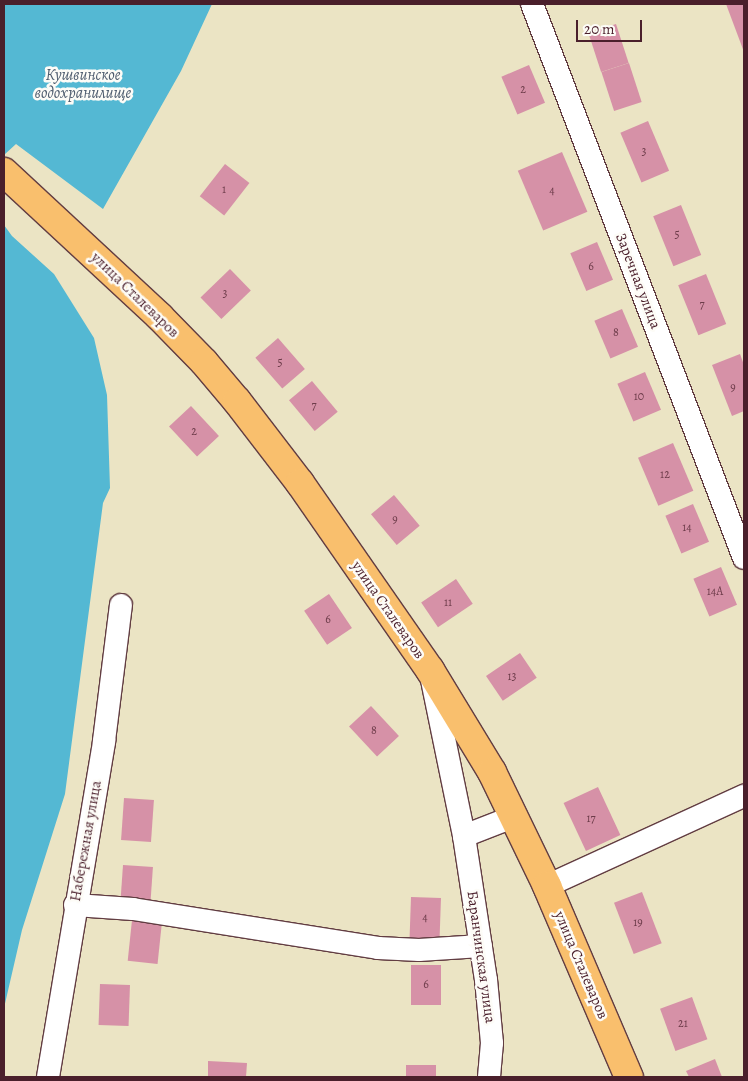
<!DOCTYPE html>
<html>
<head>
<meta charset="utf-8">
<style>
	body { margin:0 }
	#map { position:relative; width:748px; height:1081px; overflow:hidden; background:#ebe4c4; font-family:Alegreya,serif }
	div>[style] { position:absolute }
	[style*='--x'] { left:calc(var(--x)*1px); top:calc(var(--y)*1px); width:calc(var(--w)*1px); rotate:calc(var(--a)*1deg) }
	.water>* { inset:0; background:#54b8d3 }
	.building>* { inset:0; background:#d691a7; transform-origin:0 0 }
	.roads { filter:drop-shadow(1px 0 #623d42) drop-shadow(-1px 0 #623d42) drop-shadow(0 1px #623d42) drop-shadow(0 -1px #623d42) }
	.minor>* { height:22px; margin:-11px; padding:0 11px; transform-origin:11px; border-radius:11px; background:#fff }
	.major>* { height:28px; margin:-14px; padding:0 14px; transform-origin:14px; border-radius:14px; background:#f9bf6d }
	span { translate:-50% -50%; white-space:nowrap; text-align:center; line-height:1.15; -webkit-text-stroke:5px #fdfcf7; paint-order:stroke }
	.number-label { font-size:12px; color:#6d3c4a }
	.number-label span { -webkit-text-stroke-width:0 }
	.street-label { font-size:15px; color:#4a1f2b }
	.water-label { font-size:16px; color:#4e5c6e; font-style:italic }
	.frame { position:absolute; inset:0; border:5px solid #4a1f2b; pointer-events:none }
	.scale { position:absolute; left:576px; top:20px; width:66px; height:22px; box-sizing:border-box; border:2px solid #4a1f2b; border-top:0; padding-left:6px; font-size:15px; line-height:18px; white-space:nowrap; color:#4a1f2b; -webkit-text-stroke:4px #fdfcf7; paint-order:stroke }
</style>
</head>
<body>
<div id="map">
	<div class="water">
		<div style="clip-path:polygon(4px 4px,212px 4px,181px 71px,103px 209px,16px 144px,4px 155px)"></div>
		<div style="clip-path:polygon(4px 225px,12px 236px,54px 274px,94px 338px,107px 395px,110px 488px,103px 503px,65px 794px,22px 930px,4px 1008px)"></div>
	</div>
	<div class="building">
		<div style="clip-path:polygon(726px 4px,744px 4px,744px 52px)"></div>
		<div style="left:616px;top:24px;width:41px;height:29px;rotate:72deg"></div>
		<div style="left:629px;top:63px;width:41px;height:29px;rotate:72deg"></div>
		<div style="left:529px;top:65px;width:41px;height:30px;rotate:67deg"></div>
		<div style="left:648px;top:121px;width:54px;height:30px;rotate:67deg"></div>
		<div style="left:562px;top:152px;width:65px;height:48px;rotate:67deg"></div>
		<div style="left:225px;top:164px;width:31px;height:41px;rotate:38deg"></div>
		<div style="left:681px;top:205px;width:54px;height:30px;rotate:68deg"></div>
		<div style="left:597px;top:242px;width:41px;height:29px;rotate:67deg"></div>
		<div style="left:230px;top:269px;width:30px;height:41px;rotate:46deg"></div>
		<div style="left:706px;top:274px;width:54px;height:30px;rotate:68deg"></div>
		<div style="left:622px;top:309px;width:41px;height:30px;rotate:67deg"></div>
		<div style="left:278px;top:338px;width:41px;height:30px;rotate:49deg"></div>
		<div style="clip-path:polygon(740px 354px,744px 365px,744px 411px,732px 416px,712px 365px)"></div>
		<div style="left:645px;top:372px;width:41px;height:30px;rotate:67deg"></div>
		<div style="left:312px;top:381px;width:40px;height:30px;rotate:50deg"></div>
		<div style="left:191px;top:406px;width:41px;height:30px;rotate:47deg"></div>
		<div style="left:673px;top:443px;width:52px;height:38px;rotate:67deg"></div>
		<div style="left:394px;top:495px;width:40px;height:30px;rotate:50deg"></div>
		<div style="left:693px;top:504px;width:41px;height:30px;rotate:67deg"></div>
		<div style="left:721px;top:567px;width:41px;height:30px;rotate:67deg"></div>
		<div style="left:456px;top:579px;width:30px;height:42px;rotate:56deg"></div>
		<div style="left:329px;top:594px;width:41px;height:30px;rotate:56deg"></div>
		<div style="left:520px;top:653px;width:30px;height:41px;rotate:56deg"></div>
		<div style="left:371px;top:706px;width:41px;height:30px;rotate:47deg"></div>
		<div style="left:598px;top:787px;width:53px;height:38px;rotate:65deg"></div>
		<div style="left:124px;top:798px;width:30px;height:42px;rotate:4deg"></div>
		<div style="left:123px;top:865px;width:30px;height:41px;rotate:4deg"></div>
		<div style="left:642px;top:892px;width:55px;height:30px;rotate:69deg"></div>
		<div style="left:411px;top:897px;width:30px;height:41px;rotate:2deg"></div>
		<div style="left:132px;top:920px;width:30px;height:41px;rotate:6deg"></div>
		<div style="left:411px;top:965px;width:30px;height:40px"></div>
		<div style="left:100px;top:984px;width:30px;height:41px;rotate:2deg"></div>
		<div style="left:692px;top:997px;width:45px;height:34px;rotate:70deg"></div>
		<div style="clip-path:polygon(715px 1059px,722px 1077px,689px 1077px,686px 1071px)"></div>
		<div style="clip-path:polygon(208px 1061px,247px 1063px,246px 1077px,208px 1077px)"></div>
		<div style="left:406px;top:1065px;width:30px;height:12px"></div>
	</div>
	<div class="roads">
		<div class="minor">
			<div style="--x:532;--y:4;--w:593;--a:69.06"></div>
			<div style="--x:432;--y:680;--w:159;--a:78.4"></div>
			<div style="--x:547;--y:886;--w:217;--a:-24.6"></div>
			<div style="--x:75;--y:905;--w:58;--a:3.9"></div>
			<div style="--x:133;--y:909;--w:248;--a:9"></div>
			<div style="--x:378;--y:948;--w:41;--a:2.8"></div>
			<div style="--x:419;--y:950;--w:62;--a:-3.7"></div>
			<div style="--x:48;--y:1077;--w:341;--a:-80.5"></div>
			<div style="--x:104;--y:741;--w:137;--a:-82.9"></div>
			<div style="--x:489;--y:1077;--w:34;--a:-85"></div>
			<div style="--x:492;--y:1043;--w:63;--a:-95.4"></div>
			<div style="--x:486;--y:980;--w:146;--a:-98.7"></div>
			<div style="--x:464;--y:836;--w:53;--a:-21.2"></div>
		</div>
		<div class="major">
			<div style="--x:4;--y:172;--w:212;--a:42.9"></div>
			<div style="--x:159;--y:316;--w:64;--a:45.6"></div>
			<div style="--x:204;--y:362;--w:51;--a:49.8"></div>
			<div style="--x:237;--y:401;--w:103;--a:52.5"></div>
			<div style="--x:300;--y:483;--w:228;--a:55.2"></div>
			<div style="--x:430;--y:670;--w:119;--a:58.7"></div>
			<div style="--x:492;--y:772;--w:127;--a:64.2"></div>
			<div style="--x:547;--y:886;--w:208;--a:66.8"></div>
		</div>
	</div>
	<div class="number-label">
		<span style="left:523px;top:90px">2</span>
		<span style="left:644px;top:152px">3</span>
		<span style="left:224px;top:190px">1</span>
		<span style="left:552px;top:191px">4</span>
		<span style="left:677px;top:235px">5</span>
		<span style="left:591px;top:267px">6</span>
		<span style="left:225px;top:294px">3</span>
		<span style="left:702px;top:305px">7</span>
		<span style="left:616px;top:333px">8</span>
		<span style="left:280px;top:363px">5</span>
		<span style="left:733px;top:388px">9</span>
		<span style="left:639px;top:397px">10</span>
		<span style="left:314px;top:406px">7</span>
		<span style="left:194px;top:432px">2</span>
		<span style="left:665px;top:475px">12</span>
		<span style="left:395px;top:520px">9</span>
		<span style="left:687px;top:528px">14</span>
		<span style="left:715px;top:592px">14А</span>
		<span style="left:448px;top:603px">11</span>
		<span style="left:328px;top:620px">6</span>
		<span style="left:512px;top:677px">13</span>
		<span style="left:374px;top:731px">8</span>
		<span style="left:591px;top:819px">17</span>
		<span style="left:425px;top:918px">4</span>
		<span style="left:638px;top:923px">19</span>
		<span style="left:426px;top:985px">6</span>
		<span style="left:683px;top:1024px">21</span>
	</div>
	<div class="street-label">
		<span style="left:638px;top:281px;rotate:69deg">Заречная улица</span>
		<span style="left:135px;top:295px;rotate:44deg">улица Сталеваров</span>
		<span style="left:388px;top:610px;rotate:55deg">улица Сталеваров</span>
		<span style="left:86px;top:841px;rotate:-80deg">Набережная улица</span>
		<span style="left:481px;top:957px;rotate:82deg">Баранчинская улица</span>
		<span style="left:581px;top:965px;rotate:67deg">улица Сталеваров</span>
	</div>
	<div class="water-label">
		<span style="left:83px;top:84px">Кушвинское<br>водохранилище</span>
	</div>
	<div class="frame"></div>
	<div class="scale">20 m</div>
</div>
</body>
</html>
